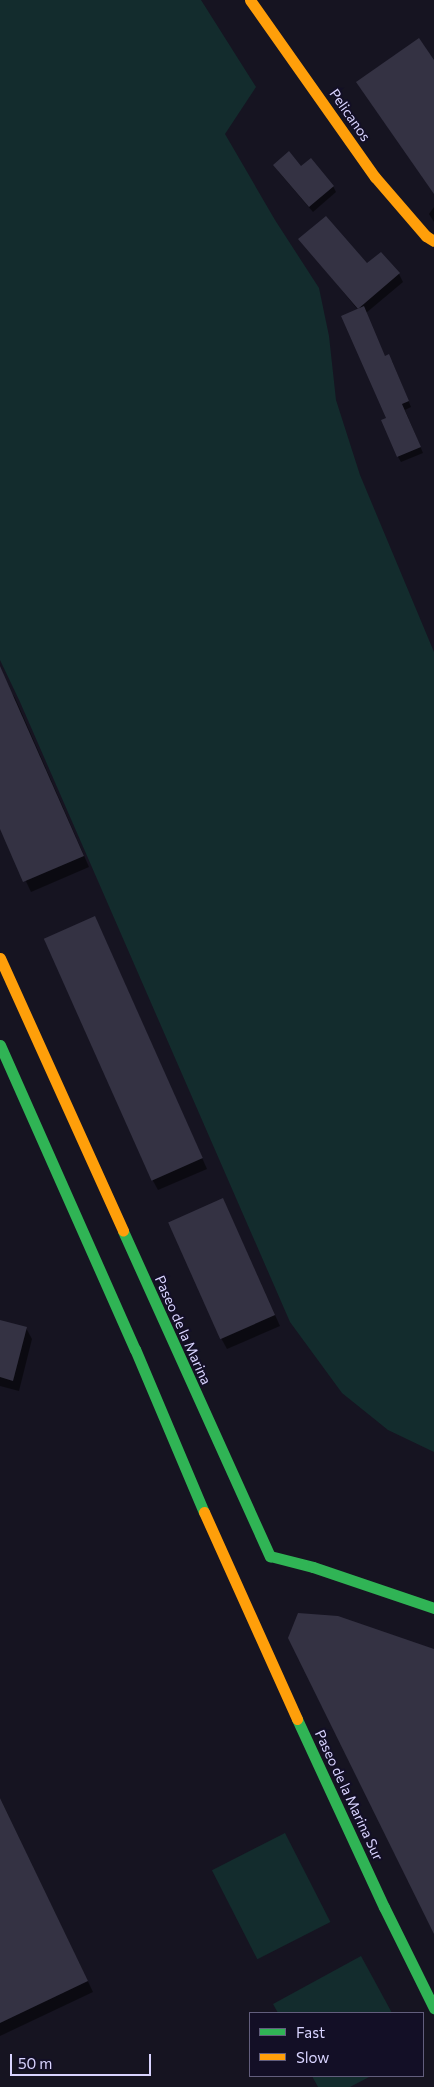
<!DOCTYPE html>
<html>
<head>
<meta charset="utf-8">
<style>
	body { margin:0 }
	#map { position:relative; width:434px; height:2087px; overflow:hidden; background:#161421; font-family:Commissioner,sans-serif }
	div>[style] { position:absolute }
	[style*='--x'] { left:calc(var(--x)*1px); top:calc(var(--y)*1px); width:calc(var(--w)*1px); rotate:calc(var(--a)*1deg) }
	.green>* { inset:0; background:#132c2d; transform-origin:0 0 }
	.shadow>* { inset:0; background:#0007 }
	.building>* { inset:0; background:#343243; transform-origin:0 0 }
	.fast>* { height:11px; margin:-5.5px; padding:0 5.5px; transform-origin:5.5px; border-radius:5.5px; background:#30b455 }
	.slow>* { height:11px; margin:-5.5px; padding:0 5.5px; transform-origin:5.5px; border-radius:5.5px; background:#ff9f0a }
	span { translate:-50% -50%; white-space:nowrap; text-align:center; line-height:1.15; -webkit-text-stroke:4px #130f26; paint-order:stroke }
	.street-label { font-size:14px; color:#d9d4ff }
	.legend { position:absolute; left:249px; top:2012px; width:175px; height:65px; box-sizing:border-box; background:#130f26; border:1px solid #625e7d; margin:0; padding:6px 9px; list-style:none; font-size:15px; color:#d9d4ff }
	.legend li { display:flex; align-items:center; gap:10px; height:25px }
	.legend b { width:25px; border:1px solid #625e7d }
	.scale { position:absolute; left:10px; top:2054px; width:141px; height:22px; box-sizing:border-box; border:2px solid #d9d4ff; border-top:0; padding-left:6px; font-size:15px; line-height:18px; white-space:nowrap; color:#d9d4ff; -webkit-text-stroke:4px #130f26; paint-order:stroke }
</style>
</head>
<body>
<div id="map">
	<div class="green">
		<div style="clip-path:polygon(0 0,201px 0,256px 87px,225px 134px,275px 220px,319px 288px,329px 336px,336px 400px,360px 475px,434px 652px,434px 1452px,388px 1430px,342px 1393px,290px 1322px,20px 702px,0 660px)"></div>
		<div style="left:285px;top:1833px;width:100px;height:82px;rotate:63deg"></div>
		<div style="clip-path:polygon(361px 1956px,392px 2013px,278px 2013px,273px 2004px)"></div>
		<div style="clip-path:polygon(312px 2076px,371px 2076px,350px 2087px,318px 2087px)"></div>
	</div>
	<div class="shadow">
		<div style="clip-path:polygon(301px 168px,333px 186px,336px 192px,313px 212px,278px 171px)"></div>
		<div style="clip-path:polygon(434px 207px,434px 222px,429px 214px)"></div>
		<div style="clip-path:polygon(300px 239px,367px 265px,399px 274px,403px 282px,366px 313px,385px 357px,392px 361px,411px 407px,405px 410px,423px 453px,401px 462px,398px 457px,383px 421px,387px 419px,358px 310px)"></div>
		<div style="clip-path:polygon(0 677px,15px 698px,89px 867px,31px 892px,0 826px)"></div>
		<div style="clip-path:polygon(100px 928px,207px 1169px,158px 1190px,152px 1179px)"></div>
		<div style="clip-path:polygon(223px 1199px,280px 1326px,227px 1349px,221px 1338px)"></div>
		<div style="clip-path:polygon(0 1321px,26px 1328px,32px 1339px,19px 1391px,0 1386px)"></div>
		<div style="clip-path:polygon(0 1798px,93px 1992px,0 2036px)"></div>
	</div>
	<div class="building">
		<div style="clip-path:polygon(419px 38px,434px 60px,434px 194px,356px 82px)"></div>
		<div style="clip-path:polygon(289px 151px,301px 166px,311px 158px,334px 186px,309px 207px,273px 165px)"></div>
		<div style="clip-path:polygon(326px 216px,367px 263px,381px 252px,400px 273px,358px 309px,298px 239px)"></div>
		<div style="clip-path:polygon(364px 306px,385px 356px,389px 354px,409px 401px,402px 404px,421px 447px,397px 457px,381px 420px,386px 418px,341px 316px)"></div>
		<div style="clip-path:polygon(0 666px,84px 856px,23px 882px,0 829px)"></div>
		<div style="left:95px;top:916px;width:265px;height:56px;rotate:66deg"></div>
		<div style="left:223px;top:1198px;width:128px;height:60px;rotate:66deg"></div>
		<div style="clip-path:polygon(0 1320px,27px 1327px,13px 1381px,0 1377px)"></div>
		<div style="clip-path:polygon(298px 1613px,338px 1616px,434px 1649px,434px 1934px,288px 1638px)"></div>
		<div style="clip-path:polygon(0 1798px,88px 1981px,0 2023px)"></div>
	</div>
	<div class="fast">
		<div style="--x:0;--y:1045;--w:333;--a:66.1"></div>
		<div style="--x:135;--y:1349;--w:177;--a:67.1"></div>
		<div style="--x:123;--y:1231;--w:357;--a:65.7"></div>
		<div style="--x:270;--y:1556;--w:44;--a:14.3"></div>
		<div style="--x:313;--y:1567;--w:128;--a:18.7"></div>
		<div style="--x:297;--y:1719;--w:207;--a:65.2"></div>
		<div style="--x:384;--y:1907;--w:113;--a:63.7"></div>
	</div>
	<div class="slow">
		<div style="--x:250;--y:0;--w:217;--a:54.8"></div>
		<div style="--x:375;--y:177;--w:78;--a:49.2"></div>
		<div style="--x:426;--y:236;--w:9;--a:32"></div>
		<div style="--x:0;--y:958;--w:299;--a:65.7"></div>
		<div style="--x:204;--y:1512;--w:227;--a:65.8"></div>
	</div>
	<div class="street-label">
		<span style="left:350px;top:115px;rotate:55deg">Pelicanos</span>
		<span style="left:183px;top:1330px;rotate:66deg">Paseo de la Marina</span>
		<span style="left:349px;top:1795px;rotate:65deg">Paseo de la Marina Sur</span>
	</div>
	<ul class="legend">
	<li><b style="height:6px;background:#30b455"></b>Fast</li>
	<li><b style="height:6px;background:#ff9f0a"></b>Slow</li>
	</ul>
	<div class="scale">50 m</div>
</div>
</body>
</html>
